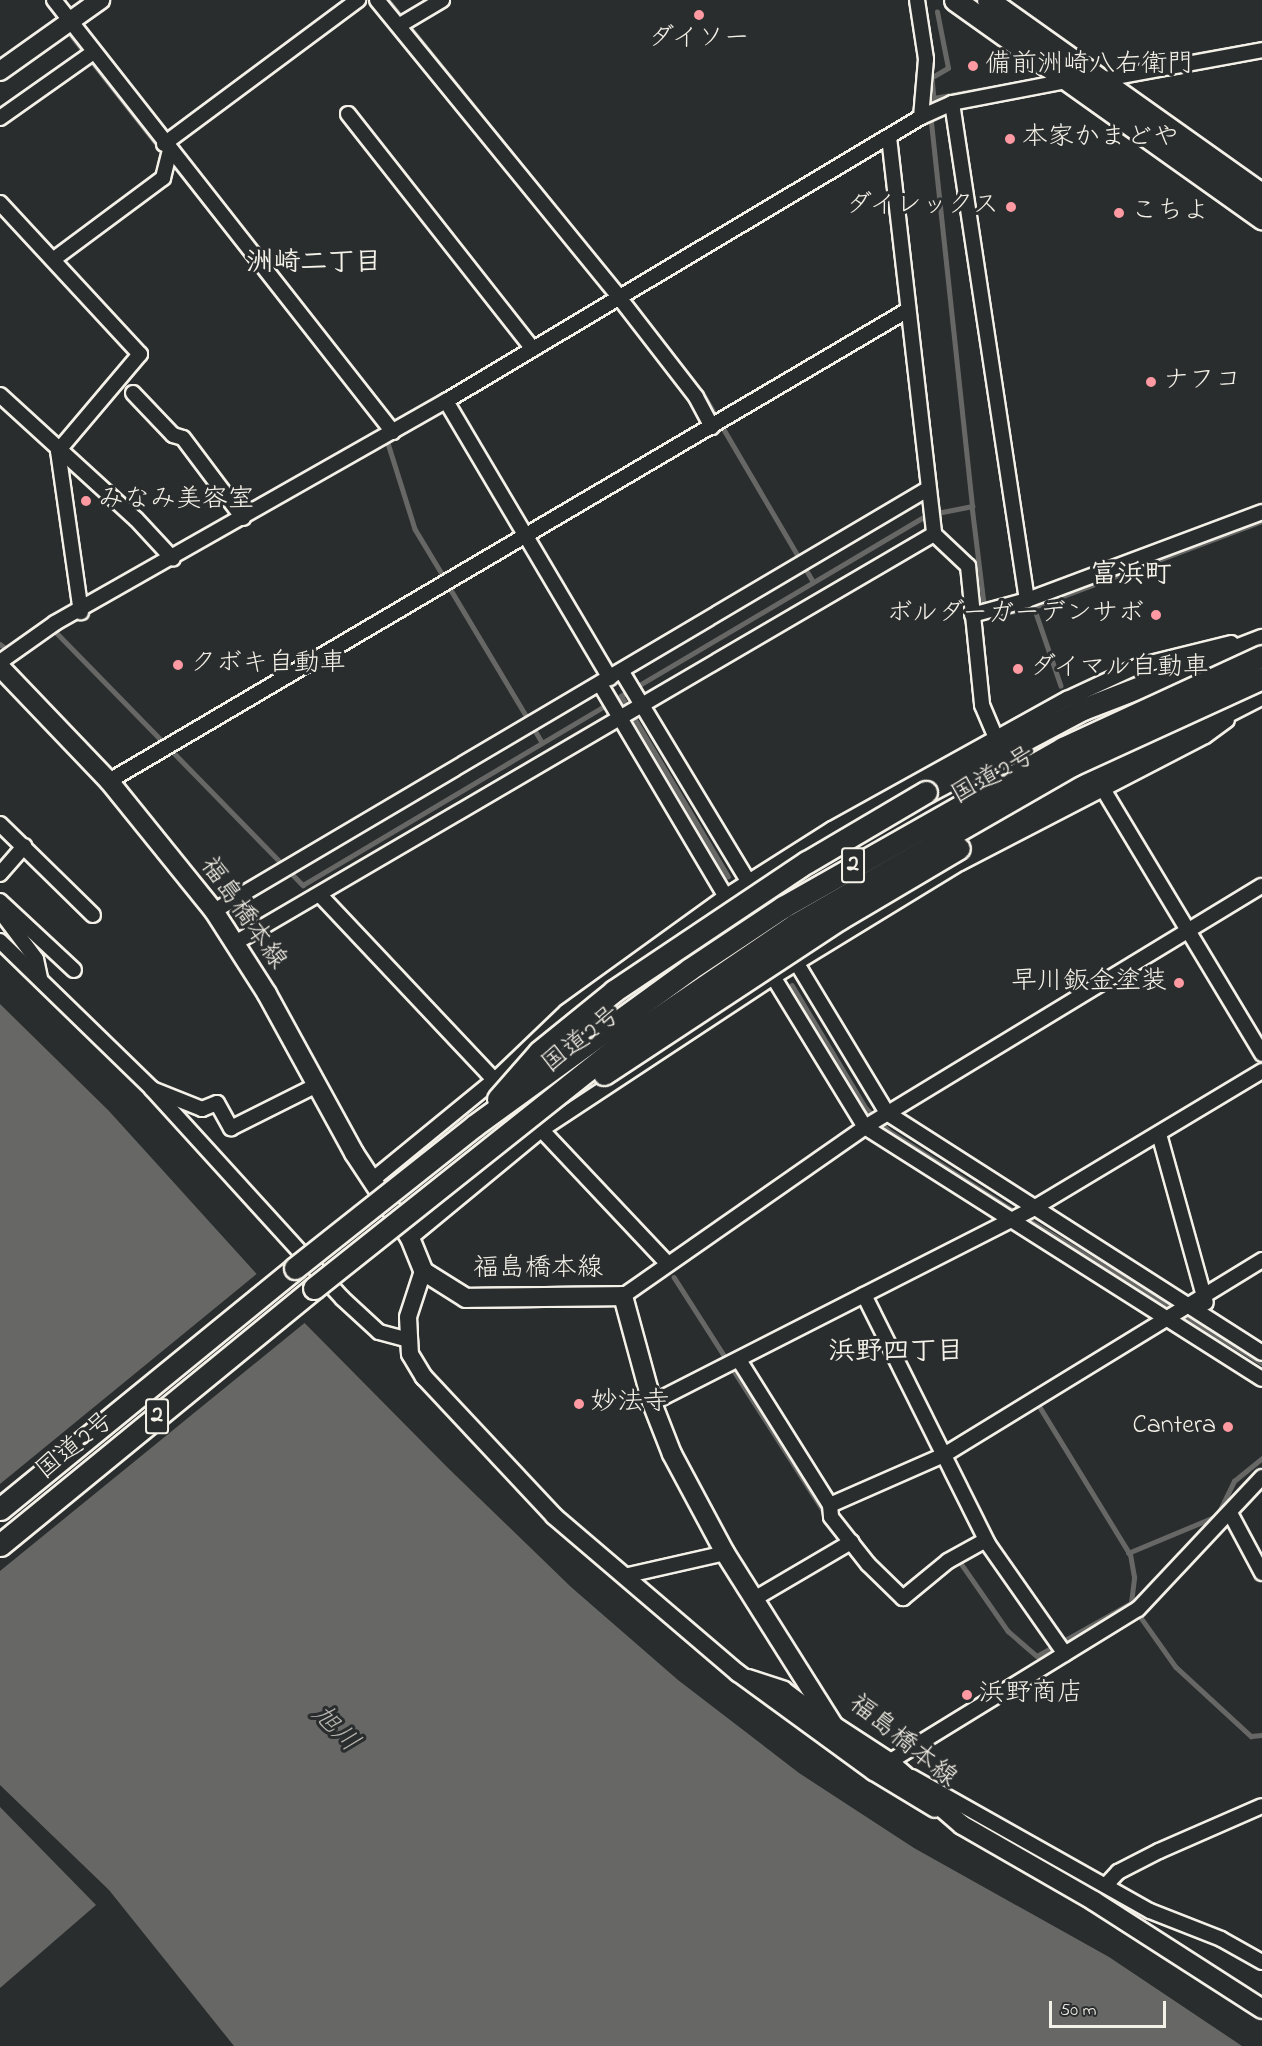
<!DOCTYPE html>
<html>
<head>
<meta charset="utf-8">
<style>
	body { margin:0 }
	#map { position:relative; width:1262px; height:2046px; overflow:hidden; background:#2a2d2e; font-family:"Indie Flower","Klee One",sans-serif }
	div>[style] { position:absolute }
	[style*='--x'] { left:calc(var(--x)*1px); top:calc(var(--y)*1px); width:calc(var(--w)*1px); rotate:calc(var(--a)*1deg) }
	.water>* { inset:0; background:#676866 }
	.pier>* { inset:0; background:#2a2d2e }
	.stream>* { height:4.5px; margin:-2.25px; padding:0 2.25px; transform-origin:2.25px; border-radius:2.25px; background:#676866 }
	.roads { filter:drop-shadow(2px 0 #f4f1e8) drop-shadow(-2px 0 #f4f1e8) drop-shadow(0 2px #f4f1e8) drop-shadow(0 -2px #f4f1e8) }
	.minor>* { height:14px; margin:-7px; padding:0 7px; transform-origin:7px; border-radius:7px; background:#2a2d2e }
	.tertiary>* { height:16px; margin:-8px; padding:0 8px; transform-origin:8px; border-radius:8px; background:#2a2d2e }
	.secondary>* { height:18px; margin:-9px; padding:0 9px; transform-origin:9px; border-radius:9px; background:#2a2d2e }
	.primary>* { height:21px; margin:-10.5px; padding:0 10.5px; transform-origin:10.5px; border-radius:10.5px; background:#2a2d2e }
	.trunk>* { height:21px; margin:-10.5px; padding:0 10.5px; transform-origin:10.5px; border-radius:10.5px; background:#2a2d2e }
	.bridges { filter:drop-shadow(2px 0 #f4f1e8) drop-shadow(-2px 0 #f4f1e8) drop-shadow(0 2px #f4f1e8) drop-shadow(0 -2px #f4f1e8) }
	.trunk-bridge>* { height:21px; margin:-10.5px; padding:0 10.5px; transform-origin:10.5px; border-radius:10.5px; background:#2a2d2e }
	.dots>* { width:16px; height:16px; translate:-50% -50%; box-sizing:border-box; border:3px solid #2a2d2e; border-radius:50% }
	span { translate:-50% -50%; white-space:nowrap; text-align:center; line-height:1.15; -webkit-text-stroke:6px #2a2d2e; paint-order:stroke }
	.shield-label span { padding:2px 4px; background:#2a2d2e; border:2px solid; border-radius:4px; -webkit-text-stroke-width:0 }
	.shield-label { font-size:24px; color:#f4f1e8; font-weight:700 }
	.poi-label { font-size:26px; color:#f4f1e8 }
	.left { translate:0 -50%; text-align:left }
	.right { translate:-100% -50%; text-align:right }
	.street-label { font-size:26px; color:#f4f1e8 }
	.neighbourhood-label { font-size:27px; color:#f4f1e8; font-weight:700 }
	.water-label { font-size:27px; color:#b5b3ae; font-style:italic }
	.scale { position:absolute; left:1049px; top:2001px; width:117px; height:27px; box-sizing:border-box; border:3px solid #f4f1e8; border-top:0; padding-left:8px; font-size:18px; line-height:21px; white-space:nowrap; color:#f4f1e8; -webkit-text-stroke:4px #2a2d2e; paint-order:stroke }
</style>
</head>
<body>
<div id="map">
	<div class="water">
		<div style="clip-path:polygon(0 1004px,109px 1111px,263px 1281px,448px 1468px,571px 1587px,678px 1680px,799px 1773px,914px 1848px,1109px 1957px,1242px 2046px,234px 2046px,109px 1890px,0 1785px)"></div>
		<div style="clip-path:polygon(0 1807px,96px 1905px,0 1988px)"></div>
	</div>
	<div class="pier">
		<div style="clip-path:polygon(259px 1272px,307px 1321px,0 1571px,0 1484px)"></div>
	</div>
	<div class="stream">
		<div style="--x:388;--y:0;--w:376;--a:51.1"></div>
		<div style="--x:926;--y:18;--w:80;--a:84.3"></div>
		<div style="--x:68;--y:31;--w:149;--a:51.8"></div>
		<div style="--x:1135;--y:65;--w:129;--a:-9.8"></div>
		<div style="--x:934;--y:76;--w:16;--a:-30"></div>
		<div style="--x:948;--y:68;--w:57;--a:-101.1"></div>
		<div style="--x:171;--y:161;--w:159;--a:51.6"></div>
		<div style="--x:630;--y:300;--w:117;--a:52"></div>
		<div style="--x:702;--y:392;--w:219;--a:59.6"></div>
		<div style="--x:387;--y:440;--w:93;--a:72.5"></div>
		<div style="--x:415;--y:529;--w:56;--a:58.9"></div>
		<div style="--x:972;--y:506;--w:99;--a:83"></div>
		<div style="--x:937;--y:513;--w:36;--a:-11"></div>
		<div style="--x:972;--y:506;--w:405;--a:-96.1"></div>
		<div style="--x:929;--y:103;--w:7;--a:-45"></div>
		<div style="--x:934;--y:98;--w:97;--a:-10.1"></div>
		<div style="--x:451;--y:590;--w:177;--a:59.1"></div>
		<div style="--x:1034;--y:607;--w:244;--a:-20.7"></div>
		<div style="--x:986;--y:617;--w:49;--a:-11.8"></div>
		<div style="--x:1034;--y:607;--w:83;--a:71.1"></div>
		<div style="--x:53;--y:629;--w:358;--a:45.7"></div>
		<div style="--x:303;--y:885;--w:370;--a:-30.7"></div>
		<div style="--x:0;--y:644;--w:14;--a:36"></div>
		<div style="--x:728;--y:877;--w:210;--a:-120.6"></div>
		<div style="--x:621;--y:696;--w:353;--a:-30.6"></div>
		<div style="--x:792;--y:985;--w:144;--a:59"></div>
		<div style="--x:866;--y:1108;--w:33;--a:45"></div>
		<div style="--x:889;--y:1131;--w:152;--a:32.6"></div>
		<div style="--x:1024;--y:1217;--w:279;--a:31.5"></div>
		<div style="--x:674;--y:1277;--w:284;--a:57.4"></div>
		<div style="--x:1128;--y:1553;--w:96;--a:-22.6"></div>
		<div style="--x:1217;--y:1516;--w:39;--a:-64"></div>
		<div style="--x:1234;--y:1481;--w:36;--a:-39"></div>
		<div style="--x:958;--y:1559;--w:88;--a:55.2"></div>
		<div style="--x:1008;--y:1631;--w:38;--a:41"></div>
		<div style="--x:1037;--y:1656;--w:108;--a:-29.4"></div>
		<div style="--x:1131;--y:1603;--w:26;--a:-83"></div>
		<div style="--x:1134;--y:1577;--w:22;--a:-100"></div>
		<div style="--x:1130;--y:1555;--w:176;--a:-121.5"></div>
		<div style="--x:900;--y:1591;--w:60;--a:-36.9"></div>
		<div style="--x:1137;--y:1612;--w:67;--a:54.7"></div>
		<div style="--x:1176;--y:1667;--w:102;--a:42.6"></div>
		<div style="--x:1251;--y:1736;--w:11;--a:-5"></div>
	</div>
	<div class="roads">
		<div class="minor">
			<div style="--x:54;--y:0;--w:549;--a:51.88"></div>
			<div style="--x:377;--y:0;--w:382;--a:50.8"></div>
			<div style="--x:618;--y:296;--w:128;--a:52.3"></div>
			<div style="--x:696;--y:397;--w:34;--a:62"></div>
			<div style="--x:917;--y:0;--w:60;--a:81.3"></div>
			<div style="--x:926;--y:59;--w:58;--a:94.9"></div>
			<div style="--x:400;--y:25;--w:49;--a:-30.8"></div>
			<div style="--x:1099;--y:80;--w:166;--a:-10.4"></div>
			<div style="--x:952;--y:103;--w:503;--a:81.42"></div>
			<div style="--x:348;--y:114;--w:299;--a:51.8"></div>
			<div style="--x:0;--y:118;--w:113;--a:-35.2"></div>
			<div style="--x:889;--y:137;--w:400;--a:83.5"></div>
			<div style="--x:934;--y:534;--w:47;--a:43.3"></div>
			<div style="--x:968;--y:566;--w:140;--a:84.2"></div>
			<div style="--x:982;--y:705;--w:33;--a:67"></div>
			<div style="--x:164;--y:144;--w:242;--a:-36.6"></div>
			<div style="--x:0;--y:203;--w:206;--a:47.2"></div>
			<div style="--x:140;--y:354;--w:127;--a:130.2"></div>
			<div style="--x:58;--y:451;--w:163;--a:81.9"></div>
			<div style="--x:54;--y:259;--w:136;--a:-36.6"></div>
			<div style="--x:163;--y:178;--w:29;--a:-76"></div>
			<div style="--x:133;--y:393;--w:58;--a:46.4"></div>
			<div style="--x:173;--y:435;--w:10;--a:17"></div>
			<div style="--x:183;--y:438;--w:100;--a:53.1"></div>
			<div style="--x:0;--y:395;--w:184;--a:42.4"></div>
			<div style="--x:136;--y:519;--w:54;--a:47.2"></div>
			<div style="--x:446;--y:401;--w:322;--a:59.4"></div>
			<div style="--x:972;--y:615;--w:57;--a:-15.3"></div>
			<div style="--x:1027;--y:600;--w:251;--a:-20.5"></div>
			<div style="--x:0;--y:662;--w:67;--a:-35.3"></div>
			<div style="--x:55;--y:623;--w:450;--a:-29.6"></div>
			<div style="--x:446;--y:401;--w:553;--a:-30.87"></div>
			<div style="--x:921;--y:117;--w:34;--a:-24"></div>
			<div style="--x:952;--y:103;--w:121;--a:-10.9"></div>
			<div style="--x:622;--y:672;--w:292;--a:58.9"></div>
			<div style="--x:600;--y:684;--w:295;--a:59.4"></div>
			<div style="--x:109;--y:781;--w:927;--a:-30.52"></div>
			<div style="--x:1103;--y:789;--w:309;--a:59"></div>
			<div style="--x:0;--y:824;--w:130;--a:44.4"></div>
			<div style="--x:0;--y:874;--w:37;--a:-49"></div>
			<div style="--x:320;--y:895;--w:507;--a:46.68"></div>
			<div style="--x:0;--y:901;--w:101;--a:43"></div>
			<div style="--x:0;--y:911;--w:60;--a:53.1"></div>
			<div style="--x:36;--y:959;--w:19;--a:78"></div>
			<div style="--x:214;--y:911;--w:827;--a:-30.6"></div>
			<div style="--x:0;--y:941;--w:211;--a:44.2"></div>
			<div style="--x:151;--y:1088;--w:284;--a:47.7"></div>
			<div style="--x:342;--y:1298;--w:50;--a:42.6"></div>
			<div style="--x:379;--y:1332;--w:28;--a:15"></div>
			<div style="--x:235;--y:943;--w:810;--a:-30.33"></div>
			<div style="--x:793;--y:957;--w:182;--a:58.9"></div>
			<div style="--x:887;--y:1113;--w:445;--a:32.6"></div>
			<div style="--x:769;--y:970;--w:184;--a:58.6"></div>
			<div style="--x:865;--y:1127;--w:470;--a:32.4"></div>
			<div style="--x:152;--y:1089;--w:54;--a:21.8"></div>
			<div style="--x:202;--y:1109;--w:16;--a:-22"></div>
			<div style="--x:217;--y:1103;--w:29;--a:61"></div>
			<div style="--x:231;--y:1128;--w:96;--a:-26.6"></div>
			<div style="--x:1159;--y:1134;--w:175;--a:74.5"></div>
			<div style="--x:371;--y:1181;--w:163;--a:-39.3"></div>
			<div style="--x:497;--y:1078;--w:95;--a:-43.7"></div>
			<div style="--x:566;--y:1012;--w:196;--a:-35.9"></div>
			<div style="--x:725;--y:897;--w:127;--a:-32.4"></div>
			<div style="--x:832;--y:829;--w:269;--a:-29"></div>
			<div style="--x:1067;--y:699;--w:78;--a:-24.9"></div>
			<div style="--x:1138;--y:666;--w:96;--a:-13.9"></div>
			<div style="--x:410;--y:1238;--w:170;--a:-39.5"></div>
			<div style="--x:541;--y:1130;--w:278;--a:-33.4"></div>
			<div style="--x:773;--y:977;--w:219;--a:-31.4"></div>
			<div style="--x:960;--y:863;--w:276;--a:-27.4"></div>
			<div style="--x:1205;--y:736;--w:27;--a:-36"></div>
			<div style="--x:864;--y:1295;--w:278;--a:63.5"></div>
			<div style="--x:988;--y:1544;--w:134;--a:55"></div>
			<div style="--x:623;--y:1296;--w:295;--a:-34.9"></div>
			<div style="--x:865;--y:1127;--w:464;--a:-31.3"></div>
			<div style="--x:739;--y:1360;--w:171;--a:57.9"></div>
			<div style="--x:830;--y:1505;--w:124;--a:-23.7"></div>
			<div style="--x:944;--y:1455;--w:373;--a:-31.5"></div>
			<div style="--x:652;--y:1403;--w:429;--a:-27"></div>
			<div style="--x:1034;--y:1208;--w:266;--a:-31"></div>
			<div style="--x:830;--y:1505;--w:12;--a:85"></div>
			<div style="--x:831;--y:1517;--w:60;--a:51.8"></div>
			<div style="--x:868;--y:1564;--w:49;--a:44.2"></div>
			<div style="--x:903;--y:1598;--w:58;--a:-39.4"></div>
			<div style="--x:948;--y:1561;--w:43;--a:-28.9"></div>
			<div style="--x:1230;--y:1513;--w:68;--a:61.9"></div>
			<div style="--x:624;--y:1576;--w:104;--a:-12.8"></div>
			<div style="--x:754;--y:1599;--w:113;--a:-30.4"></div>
			<div style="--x:748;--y:1677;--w:38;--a:18"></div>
			<div style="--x:784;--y:1689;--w:54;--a:36.7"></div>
			<div style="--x:889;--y:1762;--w:292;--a:-31.6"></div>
			<div style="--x:1138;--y:1609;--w:181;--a:-46.8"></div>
			<div style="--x:912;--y:1777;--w:273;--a:29.4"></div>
			<div style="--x:1150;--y:1911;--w:76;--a:21.5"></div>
			<div style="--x:1221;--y:1939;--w:47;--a:29.3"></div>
			<div style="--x:1106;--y:1885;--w:18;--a:-47"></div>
			<div style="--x:1118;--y:1872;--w:46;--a:-27.1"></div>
			<div style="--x:1159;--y:1851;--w:112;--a:-23.6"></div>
		</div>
		<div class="tertiary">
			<div style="--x:423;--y:1271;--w:48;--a:108.1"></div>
			<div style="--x:408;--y:1317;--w:37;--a:87"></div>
			<div style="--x:410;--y:1354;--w:27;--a:59"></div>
			<div style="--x:424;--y:1377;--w:190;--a:46.9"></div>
			<div style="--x:554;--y:1516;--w:242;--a:40.5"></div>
			<div style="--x:738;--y:1673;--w:168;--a:36.1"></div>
			<div style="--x:874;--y:1772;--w:71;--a:31.2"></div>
		</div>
		<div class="secondary">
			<div style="--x:0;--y:71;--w:123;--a:-35.4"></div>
			<div style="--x:0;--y:667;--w:158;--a:46.3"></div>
			<div style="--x:109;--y:781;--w:167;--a:51.1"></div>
			<div style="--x:214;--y:911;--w:98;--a:57.4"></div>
			<div style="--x:267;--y:994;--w:181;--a:61.3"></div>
			<div style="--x:354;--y:1153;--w:102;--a:56.6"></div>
			<div style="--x:410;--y:1238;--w:35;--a:68"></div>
			<div style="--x:423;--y:1271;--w:51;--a:32.1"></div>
			<div style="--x:466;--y:1298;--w:157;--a:-0.7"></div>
			<div style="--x:623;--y:1296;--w:111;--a:74.8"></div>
			<div style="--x:652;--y:1403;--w:55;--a:68.6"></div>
			<div style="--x:672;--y:1454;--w:112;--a:61.8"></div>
			<div style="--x:725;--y:1553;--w:204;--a:57.8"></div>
			<div style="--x:834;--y:1726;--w:66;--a:33.2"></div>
			<div style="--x:889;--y:1762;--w:96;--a:40.8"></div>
			<div style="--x:962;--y:1825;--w:152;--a:29.9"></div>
			<div style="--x:1094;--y:1901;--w:200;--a:32.7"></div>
		</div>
		<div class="primary">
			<div style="--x:955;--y:0;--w:377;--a:35.4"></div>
			<div style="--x:988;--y:0;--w:336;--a:35.4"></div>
		</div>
		<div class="trunk">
			<div style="--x:926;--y:792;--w:178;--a:-27.9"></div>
			<div style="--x:1083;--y:709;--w:192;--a:-21.1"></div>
			<div style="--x:959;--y:848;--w:340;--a:-27.1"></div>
			<div style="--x:0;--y:1509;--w:381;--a:-39.2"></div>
			<div style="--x:0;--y:1545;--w:406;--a:-39.3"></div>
		</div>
	</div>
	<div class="bridges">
		<div class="trunk-bridge">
			<div style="--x:604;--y:1074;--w:282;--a:-33.4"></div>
			<div style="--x:839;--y:919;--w:139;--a:-30.6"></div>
			<div style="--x:498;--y:1099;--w:62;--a:-48.9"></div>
			<div style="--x:539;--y:1052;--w:97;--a:-39.1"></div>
			<div style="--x:614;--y:991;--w:232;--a:-33.8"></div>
			<div style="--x:807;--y:862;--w:138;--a:-30.5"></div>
			<div style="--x:295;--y:1268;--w:228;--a:-38.4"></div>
			<div style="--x:474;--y:1126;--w:267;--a:-36"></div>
			<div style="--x:690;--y:969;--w:112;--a:-33.7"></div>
			<div style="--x:783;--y:907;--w:322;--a:-29.6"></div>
			<div style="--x:1063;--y:748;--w:219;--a:-24.8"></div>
			<div style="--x:314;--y:1288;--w:401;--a:-38.5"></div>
			<div style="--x:628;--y:1038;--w:201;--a:-34.2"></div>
			<div style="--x:794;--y:925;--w:321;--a:-29.9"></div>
			<div style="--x:1072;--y:765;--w:209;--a:-24.6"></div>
		</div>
	</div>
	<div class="dots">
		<div style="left:699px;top:15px;background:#ff9aa2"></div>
		<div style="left:973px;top:66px;background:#ff9aa2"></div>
		<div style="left:1010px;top:139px;background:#ff9aa2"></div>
		<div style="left:1011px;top:207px;background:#ff9aa2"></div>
		<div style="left:1119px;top:213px;background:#ff9aa2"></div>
		<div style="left:1151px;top:382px;background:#ff9aa2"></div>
		<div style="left:86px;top:501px;background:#ff9aa2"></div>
		<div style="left:1156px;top:615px;background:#ff9aa2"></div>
		<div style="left:178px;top:665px;background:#ff9aa2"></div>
		<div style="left:1018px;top:669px;background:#ff9aa2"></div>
		<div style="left:1179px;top:983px;background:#ff9aa2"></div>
		<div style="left:579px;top:1404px;background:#ff9aa2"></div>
		<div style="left:1228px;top:1427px;background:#ff9aa2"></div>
		<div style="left:967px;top:1695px;background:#ff9aa2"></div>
	</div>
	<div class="shield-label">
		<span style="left:853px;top:865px">2</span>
		<span style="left:157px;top:1416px">2</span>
	</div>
	<div class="poi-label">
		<span style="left:699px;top:40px">ダイソー</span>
		<span class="left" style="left:985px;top:66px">備前洲崎八右衛門</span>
		<span class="left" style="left:1022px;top:139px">本家かまどや</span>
		<span class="right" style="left:999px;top:207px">ダイレックス</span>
		<span class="left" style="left:1131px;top:213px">こちよ</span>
		<span class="left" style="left:1163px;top:382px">ナフコ</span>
		<span class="left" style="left:98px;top:501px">みなみ美容室</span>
		<span class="right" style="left:1144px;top:615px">ボルダーガーデンサボ</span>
		<span class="left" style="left:190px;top:665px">クボキ自動車</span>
		<span class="left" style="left:1030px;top:669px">ダイマル自動車</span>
		<span class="right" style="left:1167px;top:983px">早川鈑金塗装</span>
		<span class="left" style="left:591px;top:1404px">妙法寺</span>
		<span class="right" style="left:1216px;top:1427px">Cantera</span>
		<span class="left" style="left:979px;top:1695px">浜野商店</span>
	</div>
	<div class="street-label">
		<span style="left:994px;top:777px;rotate:-29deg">国道2号</span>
		<span style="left:242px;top:914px;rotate:55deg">福島橋本線</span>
		<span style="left:582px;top:1041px;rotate:-38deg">国道2号</span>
		<span style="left:538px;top:1270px">福島橋本線</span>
		<span style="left:76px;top:1447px;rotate:-39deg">国道2号</span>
		<span style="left:902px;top:1742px;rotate:39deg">福島橋本線</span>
	</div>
	<div class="neighbourhood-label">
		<span style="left:314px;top:264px">洲崎二丁目</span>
		<span style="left:1131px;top:576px">富浜町</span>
		<span style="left:896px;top:1353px">浜野四丁目</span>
	</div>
	<div class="water-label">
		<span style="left:335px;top:1729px;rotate:45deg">旭川</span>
	</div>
	<div class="scale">50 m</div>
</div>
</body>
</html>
